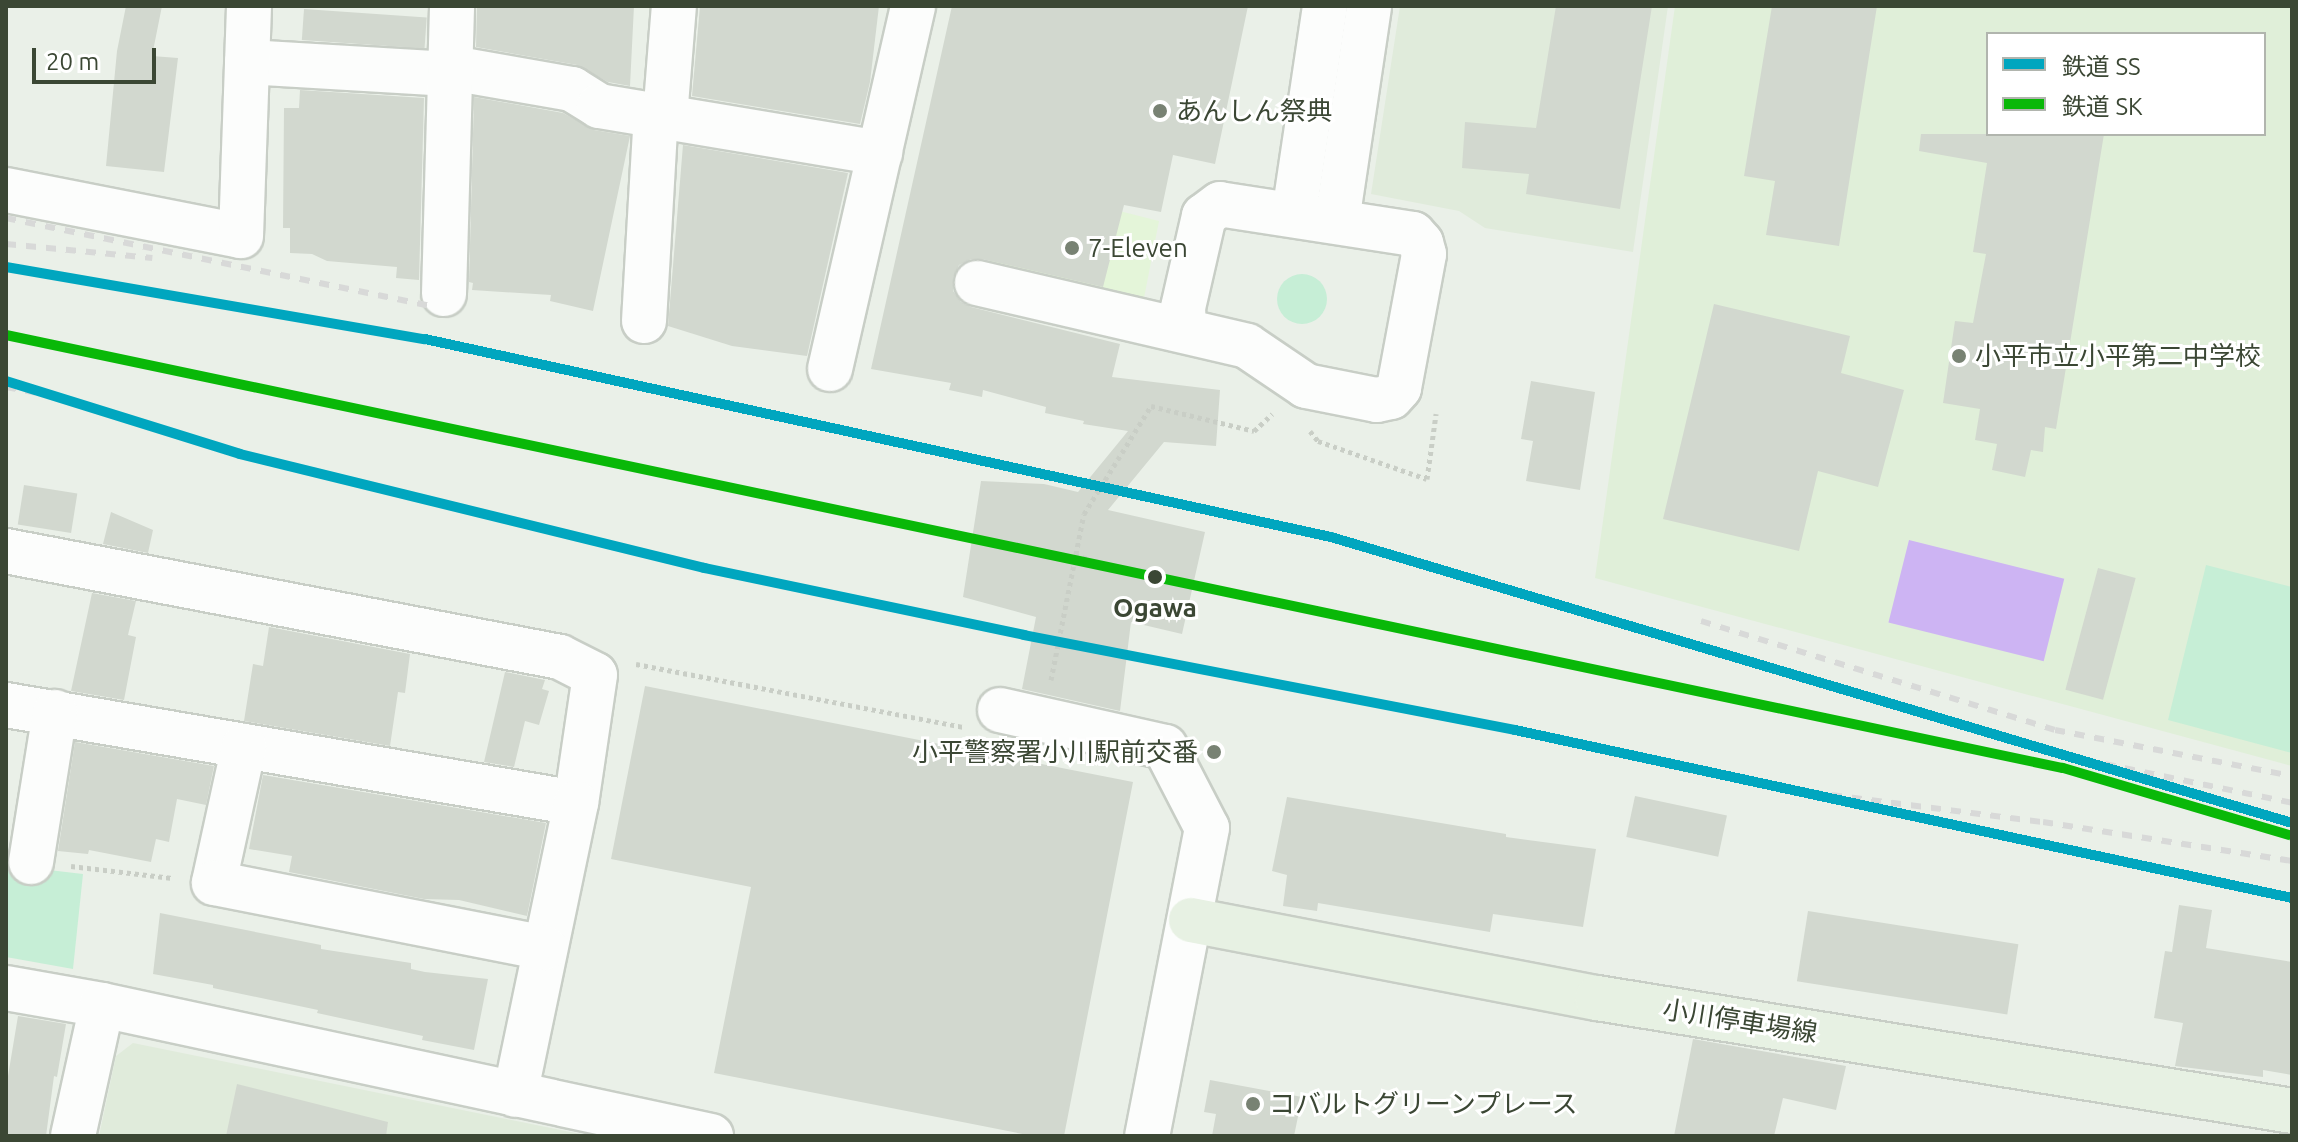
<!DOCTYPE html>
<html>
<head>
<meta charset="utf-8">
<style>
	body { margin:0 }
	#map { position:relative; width:2298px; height:1142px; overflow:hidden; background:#eaf0e8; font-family:Ubuntu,"Noto Sans JP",sans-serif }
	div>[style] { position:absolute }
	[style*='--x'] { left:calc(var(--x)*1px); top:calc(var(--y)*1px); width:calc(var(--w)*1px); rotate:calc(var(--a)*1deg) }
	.residential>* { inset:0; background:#e0ebdb }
	.commercial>* { inset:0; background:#e4f5d9 }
	.education>* { inset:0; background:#e0efd9 }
	.green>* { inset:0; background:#c6eed6 }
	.round { border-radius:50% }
	.water>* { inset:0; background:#cdb4f3; transform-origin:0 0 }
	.building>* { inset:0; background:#d2d8cf; transform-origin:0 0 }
	.path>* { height:5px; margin-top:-2.5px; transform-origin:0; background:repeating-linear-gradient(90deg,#c9cec6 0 4px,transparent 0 8px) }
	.roads { filter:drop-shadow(2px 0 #c8cec6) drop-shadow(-2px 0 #c8cec6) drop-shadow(0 2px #c8cec6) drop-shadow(0 -2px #c8cec6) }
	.minor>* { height:44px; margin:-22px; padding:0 22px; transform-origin:22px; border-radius:22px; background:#fcfdfc }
	.major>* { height:44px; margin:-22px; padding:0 22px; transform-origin:22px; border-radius:22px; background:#e7f1e3 }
	.rail>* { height:6px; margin-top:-3px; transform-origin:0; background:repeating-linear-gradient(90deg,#d8d9d8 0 10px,transparent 0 20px) }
	.rail-1>* { height:10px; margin:-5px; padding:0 5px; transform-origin:5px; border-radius:5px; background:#00a6bf }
	.rail-2>* { height:10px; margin:-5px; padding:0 5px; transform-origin:5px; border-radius:5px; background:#09b808 }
	.dots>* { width:22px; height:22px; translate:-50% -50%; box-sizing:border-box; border:4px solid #fff; border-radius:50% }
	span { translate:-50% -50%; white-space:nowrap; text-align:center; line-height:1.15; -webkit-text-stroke:6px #fff; paint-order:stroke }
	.poi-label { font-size:26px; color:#3b4734 }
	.left { translate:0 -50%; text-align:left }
	.right { translate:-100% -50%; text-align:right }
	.stop-label { font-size:26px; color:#3b4734; font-weight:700 }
	.street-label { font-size:26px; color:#3b4734 }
	.frame { position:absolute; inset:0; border:8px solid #3b4734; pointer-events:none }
	.legend { position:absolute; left:1986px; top:32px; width:280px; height:104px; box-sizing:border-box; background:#fff; border:2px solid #b1b5ae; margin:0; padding:10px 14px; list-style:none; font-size:24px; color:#3b4734 }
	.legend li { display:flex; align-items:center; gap:16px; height:40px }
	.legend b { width:40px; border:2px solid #b1b5ae }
	.scale { position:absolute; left:32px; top:48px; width:124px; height:36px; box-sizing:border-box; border:4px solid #3b4734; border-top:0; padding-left:10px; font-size:24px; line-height:28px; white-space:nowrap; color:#3b4734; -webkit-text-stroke:6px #fff; paint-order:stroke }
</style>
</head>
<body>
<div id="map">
	<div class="residential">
		<div style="clip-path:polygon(1400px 6px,1668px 6px,1633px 252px,1485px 228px,1459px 211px,1371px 194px)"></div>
		<div style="clip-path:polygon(133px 1043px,590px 1136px,99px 1136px,116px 1056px)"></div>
	</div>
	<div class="commercial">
		<div style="clip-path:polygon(1036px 190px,1159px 221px,1144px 298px,1124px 310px,986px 275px,1000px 211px)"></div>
	</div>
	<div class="education">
		<div style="clip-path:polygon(evenodd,1675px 6px,2292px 6px,2292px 766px,1595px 578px,1675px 6px,1988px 34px,2264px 34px,2264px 134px,1988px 134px,1988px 34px)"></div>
	</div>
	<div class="green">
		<div class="round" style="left:1277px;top:274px;width:50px;height:50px"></div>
		<div style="clip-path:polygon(2206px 565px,2292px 587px,2292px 753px,2168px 720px)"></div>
		<div style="clip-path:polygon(6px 865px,83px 874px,73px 969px,6px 957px)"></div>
	</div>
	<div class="water">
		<div style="left:1909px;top:540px;width:160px;height:85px;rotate:14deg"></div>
	</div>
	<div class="building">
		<div style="clip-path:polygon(126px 6px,162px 6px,152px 56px,178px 58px,164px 172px,106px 166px,117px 51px)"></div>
		<div style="clip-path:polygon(477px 6px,634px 6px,630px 86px,608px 82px,577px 65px,476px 47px)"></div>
		<div style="clip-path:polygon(700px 6px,879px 6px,870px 82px,860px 124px,692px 96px)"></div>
		<div style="clip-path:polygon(952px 6px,1248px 6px,1215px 164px,1173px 155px,1161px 212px,1124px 205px,1103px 287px,982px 259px,971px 259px,959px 265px,953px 278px,953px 291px,961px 302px,971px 307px,1120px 344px,1112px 377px,1220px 390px,1216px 446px,1164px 442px,1108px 510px,1205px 532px,1182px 634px,1131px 622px,1120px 711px,1022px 689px,1036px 617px,963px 597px,981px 481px,1044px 484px,1078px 492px,1128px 431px,1083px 424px,1084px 421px,1045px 413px,1046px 407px,983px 390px,982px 397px,949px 390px,951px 383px,871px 369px)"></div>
		<div style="clip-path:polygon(1556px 6px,1652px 6px,1620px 209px,1526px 194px,1529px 174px,1462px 168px,1465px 122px,1536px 128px)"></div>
		<div style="clip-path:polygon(1772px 6px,1877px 6px,1839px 246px,1766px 235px,1775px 181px,1744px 176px)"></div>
		<div style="left:304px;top:9px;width:123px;height:31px;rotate:4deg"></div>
		<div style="clip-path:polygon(300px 90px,424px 98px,419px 280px,396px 278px,397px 267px,327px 261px,312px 254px,290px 253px,290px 228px,283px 228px,284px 108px,299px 108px)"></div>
		<div style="clip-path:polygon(474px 97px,563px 113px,594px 130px,630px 136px,593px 311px,550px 301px,551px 295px,472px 290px,473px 283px,469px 282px)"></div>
		<div style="clip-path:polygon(1921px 134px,2104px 134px,2056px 429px,2045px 427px,2043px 452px,2031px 450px,2025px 477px,1992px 470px,1997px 444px,1975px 440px,1980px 409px,1943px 403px,1955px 321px,1973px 323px,1986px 254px,1973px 252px,1987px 163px,1919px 151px)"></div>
		<div style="clip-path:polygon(683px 145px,848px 173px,807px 356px,732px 346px,668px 326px)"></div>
		<div style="clip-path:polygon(1714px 304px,1850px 336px,1841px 373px,1904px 390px,1878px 487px,1818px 471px,1799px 551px,1663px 519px)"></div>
		<div style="clip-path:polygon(1531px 381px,1595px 392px,1580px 490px,1526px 481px,1533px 441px,1521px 439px)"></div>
		<div style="left:24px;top:485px;width:54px;height:40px;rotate:9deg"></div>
		<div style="clip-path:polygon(111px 512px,153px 530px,148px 553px,103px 544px)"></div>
		<div style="left:2098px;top:568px;width:39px;height:126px;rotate:15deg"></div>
		<div style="clip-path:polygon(92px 593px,136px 601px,128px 635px,136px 637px,124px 700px,71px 691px)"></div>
		<div style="clip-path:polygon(269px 627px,410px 654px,405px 693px,398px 692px,390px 746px,244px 721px,253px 664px,263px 666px)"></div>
		<div style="clip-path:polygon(505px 672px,545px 680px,542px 689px,549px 691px,539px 725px,525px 721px,514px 767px,484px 762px)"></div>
		<div style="clip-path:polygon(645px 686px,1133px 782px,1064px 1136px,1033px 1136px,714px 1073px,751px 887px,611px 859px)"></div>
		<div style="clip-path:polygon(75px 742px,214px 766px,206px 805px,177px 799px,169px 842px,156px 839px,151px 862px,89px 850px,88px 854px,58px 851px)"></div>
		<div style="clip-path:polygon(263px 775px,546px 823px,527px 916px,459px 900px,424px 899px,289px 872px,292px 856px,249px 849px)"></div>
		<div style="left:1635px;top:796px;width:94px;height:42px;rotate:12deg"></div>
		<div style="clip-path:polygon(1287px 797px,1506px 834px,1506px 837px,1596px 849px,1583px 927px,1493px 914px,1490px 932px,1318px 903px,1317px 911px,1283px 906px,1287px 875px,1272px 871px)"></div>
		<div style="clip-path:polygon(2179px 905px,2212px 910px,2206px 948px,2292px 962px,2292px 1075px,2263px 1070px,2263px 1077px,2175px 1066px,2183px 1023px,2154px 1018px,2165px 951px,2172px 952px)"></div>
		<div style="left:1808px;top:911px;width:213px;height:71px;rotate:9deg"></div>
		<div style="clip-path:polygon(160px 913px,321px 945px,321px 949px,411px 963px,411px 969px,425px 972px,488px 979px,474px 1050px,422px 1040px,423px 1036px,317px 1013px,318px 1010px,213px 988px,213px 985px,153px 974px)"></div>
		<div style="clip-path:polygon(18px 1016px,66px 1024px,57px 1077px,54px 1076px,46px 1136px,6px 1136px,6px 1088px)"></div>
		<div style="clip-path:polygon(1693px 1039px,1846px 1066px,1836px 1110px,1783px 1098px,1774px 1136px,1674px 1136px)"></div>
		<div style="clip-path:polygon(1210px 1080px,1302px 1097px,1294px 1136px,1212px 1136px,1216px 1114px,1204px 1112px)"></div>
		<div style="clip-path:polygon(237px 1084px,388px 1122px,386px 1136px,226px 1136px)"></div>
	</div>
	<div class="path">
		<div style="--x:1310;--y:431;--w:13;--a:51"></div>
		<div style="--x:1318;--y:441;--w:115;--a:19.2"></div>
		<div style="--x:1427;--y:479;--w:66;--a:-82.1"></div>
		<div style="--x:1075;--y:555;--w:15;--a:16"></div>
		<div style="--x:636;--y:664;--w:334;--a:10.9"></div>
		<div style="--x:1051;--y:680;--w:169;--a:-78.8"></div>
		<div style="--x:1084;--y:514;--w:127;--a:-58.2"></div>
		<div style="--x:1151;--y:406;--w:106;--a:13.6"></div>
		<div style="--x:1254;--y:431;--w:25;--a:-43"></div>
		<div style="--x:71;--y:866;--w:102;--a:6.8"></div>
	</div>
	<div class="roads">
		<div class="minor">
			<div style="--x:247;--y:62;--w:203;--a:3.4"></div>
			<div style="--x:450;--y:74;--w:14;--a:-17"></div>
			<div style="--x:463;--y:70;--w:111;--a:9.9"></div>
			<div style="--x:572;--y:89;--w:32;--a:32"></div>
			<div style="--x:599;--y:106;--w:285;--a:9.5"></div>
			<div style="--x:665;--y:117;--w:111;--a:-85.4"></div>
			<div style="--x:6;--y:190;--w:239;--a:11.1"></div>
			<div style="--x:241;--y:236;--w:230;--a:-88"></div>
			<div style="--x:1294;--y:214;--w:210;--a:-81.5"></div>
			<div style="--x:1337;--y:221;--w:217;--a:-81.5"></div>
			<div style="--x:977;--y:283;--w:277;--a:13.1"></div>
			<div style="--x:1247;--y:346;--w:71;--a:34.1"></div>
			<div style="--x:1306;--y:386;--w:72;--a:11.2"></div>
			<div style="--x:1377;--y:400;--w:14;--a:-12"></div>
			<div style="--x:1391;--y:397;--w:12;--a:-48"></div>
			<div style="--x:1399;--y:388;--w:136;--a:-79.4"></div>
			<div style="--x:1424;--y:254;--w:11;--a:-105"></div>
			<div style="--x:1421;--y:243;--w:12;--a:-132"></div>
			<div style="--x:1413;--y:234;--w:195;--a:-171.2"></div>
			<div style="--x:1220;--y:204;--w:20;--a:143"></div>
			<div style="--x:1204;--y:216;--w:94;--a:102.9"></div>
			<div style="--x:1183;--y:308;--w:21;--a:87"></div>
			<div style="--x:444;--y:294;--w:288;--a:-88.4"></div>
			<div style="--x:644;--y:321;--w:206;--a:-86.7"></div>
			<div style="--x:830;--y:369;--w:372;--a:-77.1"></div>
			<div style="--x:6;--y:551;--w:564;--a:10.83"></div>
			<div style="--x:560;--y:657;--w:39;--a:27"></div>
			<div style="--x:595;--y:675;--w:129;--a:98.4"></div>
			<div style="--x:6;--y:705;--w:578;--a:9.76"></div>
			<div style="--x:576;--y:803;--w:298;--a:101.8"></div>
			<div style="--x:1000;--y:710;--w:169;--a:12.6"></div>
			<div style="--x:1165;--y:747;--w:91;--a:62.6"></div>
			<div style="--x:1207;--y:828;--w:314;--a:101"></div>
			<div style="--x:244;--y:746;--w:140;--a:102.4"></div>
			<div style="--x:214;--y:883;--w:337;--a:11.1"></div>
			<div style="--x:31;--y:862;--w:152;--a:-80.9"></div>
			<div style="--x:6;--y:988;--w:97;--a:10"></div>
			<div style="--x:102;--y:1005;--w:623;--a:12.14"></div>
			<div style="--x:73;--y:1136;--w:134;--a:-77.5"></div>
		</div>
		<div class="major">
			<div style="--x:1191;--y:920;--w:413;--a:10.9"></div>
			<div style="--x:1597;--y:998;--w:704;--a:9.23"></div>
		</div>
	</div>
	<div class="rail">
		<div style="--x:6;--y:218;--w:430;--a:11.7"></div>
		<div style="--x:6;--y:244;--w:147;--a:5.5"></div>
		<div style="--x:6;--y:387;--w:54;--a:10.7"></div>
		<div style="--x:1701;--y:621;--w:370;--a:17.1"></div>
		<div style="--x:2055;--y:730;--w:241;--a:11"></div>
		<div style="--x:2066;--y:756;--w:231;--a:11.7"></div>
		<div style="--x:1792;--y:790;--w:253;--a:7.3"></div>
		<div style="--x:2043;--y:822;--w:252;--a:8.9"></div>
	</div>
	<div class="rail-1">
		<div style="--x:6;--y:267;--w:425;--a:9.8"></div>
		<div style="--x:425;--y:339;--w:927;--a:12.33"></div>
		<div style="--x:1331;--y:537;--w:1003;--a:16.57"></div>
		<div style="--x:6;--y:381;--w:245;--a:17.3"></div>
		<div style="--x:240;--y:454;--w:478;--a:13.8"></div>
		<div style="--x:704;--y:568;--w:327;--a:11.8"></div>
		<div style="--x:1024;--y:635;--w:500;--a:10.95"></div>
		<div style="--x:1515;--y:730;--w:795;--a:12.2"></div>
	</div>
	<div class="rail-2">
		<div style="--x:6;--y:335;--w:2102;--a:11.89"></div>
		<div style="--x:2063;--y:768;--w:236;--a:16.5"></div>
	</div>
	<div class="dots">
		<div style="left:1160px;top:111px;background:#788273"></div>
		<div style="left:1072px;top:248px;background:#788273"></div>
		<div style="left:1959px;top:356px;background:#788273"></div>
		<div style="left:1155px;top:577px;background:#3b4734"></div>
		<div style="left:1214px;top:752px;background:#788273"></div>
		<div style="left:1253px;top:1104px;background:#788273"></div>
	</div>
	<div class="poi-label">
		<span class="left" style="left:1176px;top:111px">あんしん祭典</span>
		<span class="left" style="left:1088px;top:248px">7-Eleven</span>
		<span class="left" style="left:1975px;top:356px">小平市立小平第二中学校</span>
		<span class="right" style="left:1198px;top:752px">小平警察署小川駅前交番</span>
		<span class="left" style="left:1269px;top:1104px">コバルトグリーンプレース</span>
	</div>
	<div class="stop-label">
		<span style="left:1155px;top:608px">Ogawa</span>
	</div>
	<div class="street-label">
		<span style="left:1740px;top:1021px;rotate:9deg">小川停車場線</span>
	</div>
	<div class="frame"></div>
	<ul class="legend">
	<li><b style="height:10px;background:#00a6bf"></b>鉄道 SS</li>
	<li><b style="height:10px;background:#09b808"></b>鉄道 SK</li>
	</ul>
	<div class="scale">20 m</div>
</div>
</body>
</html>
